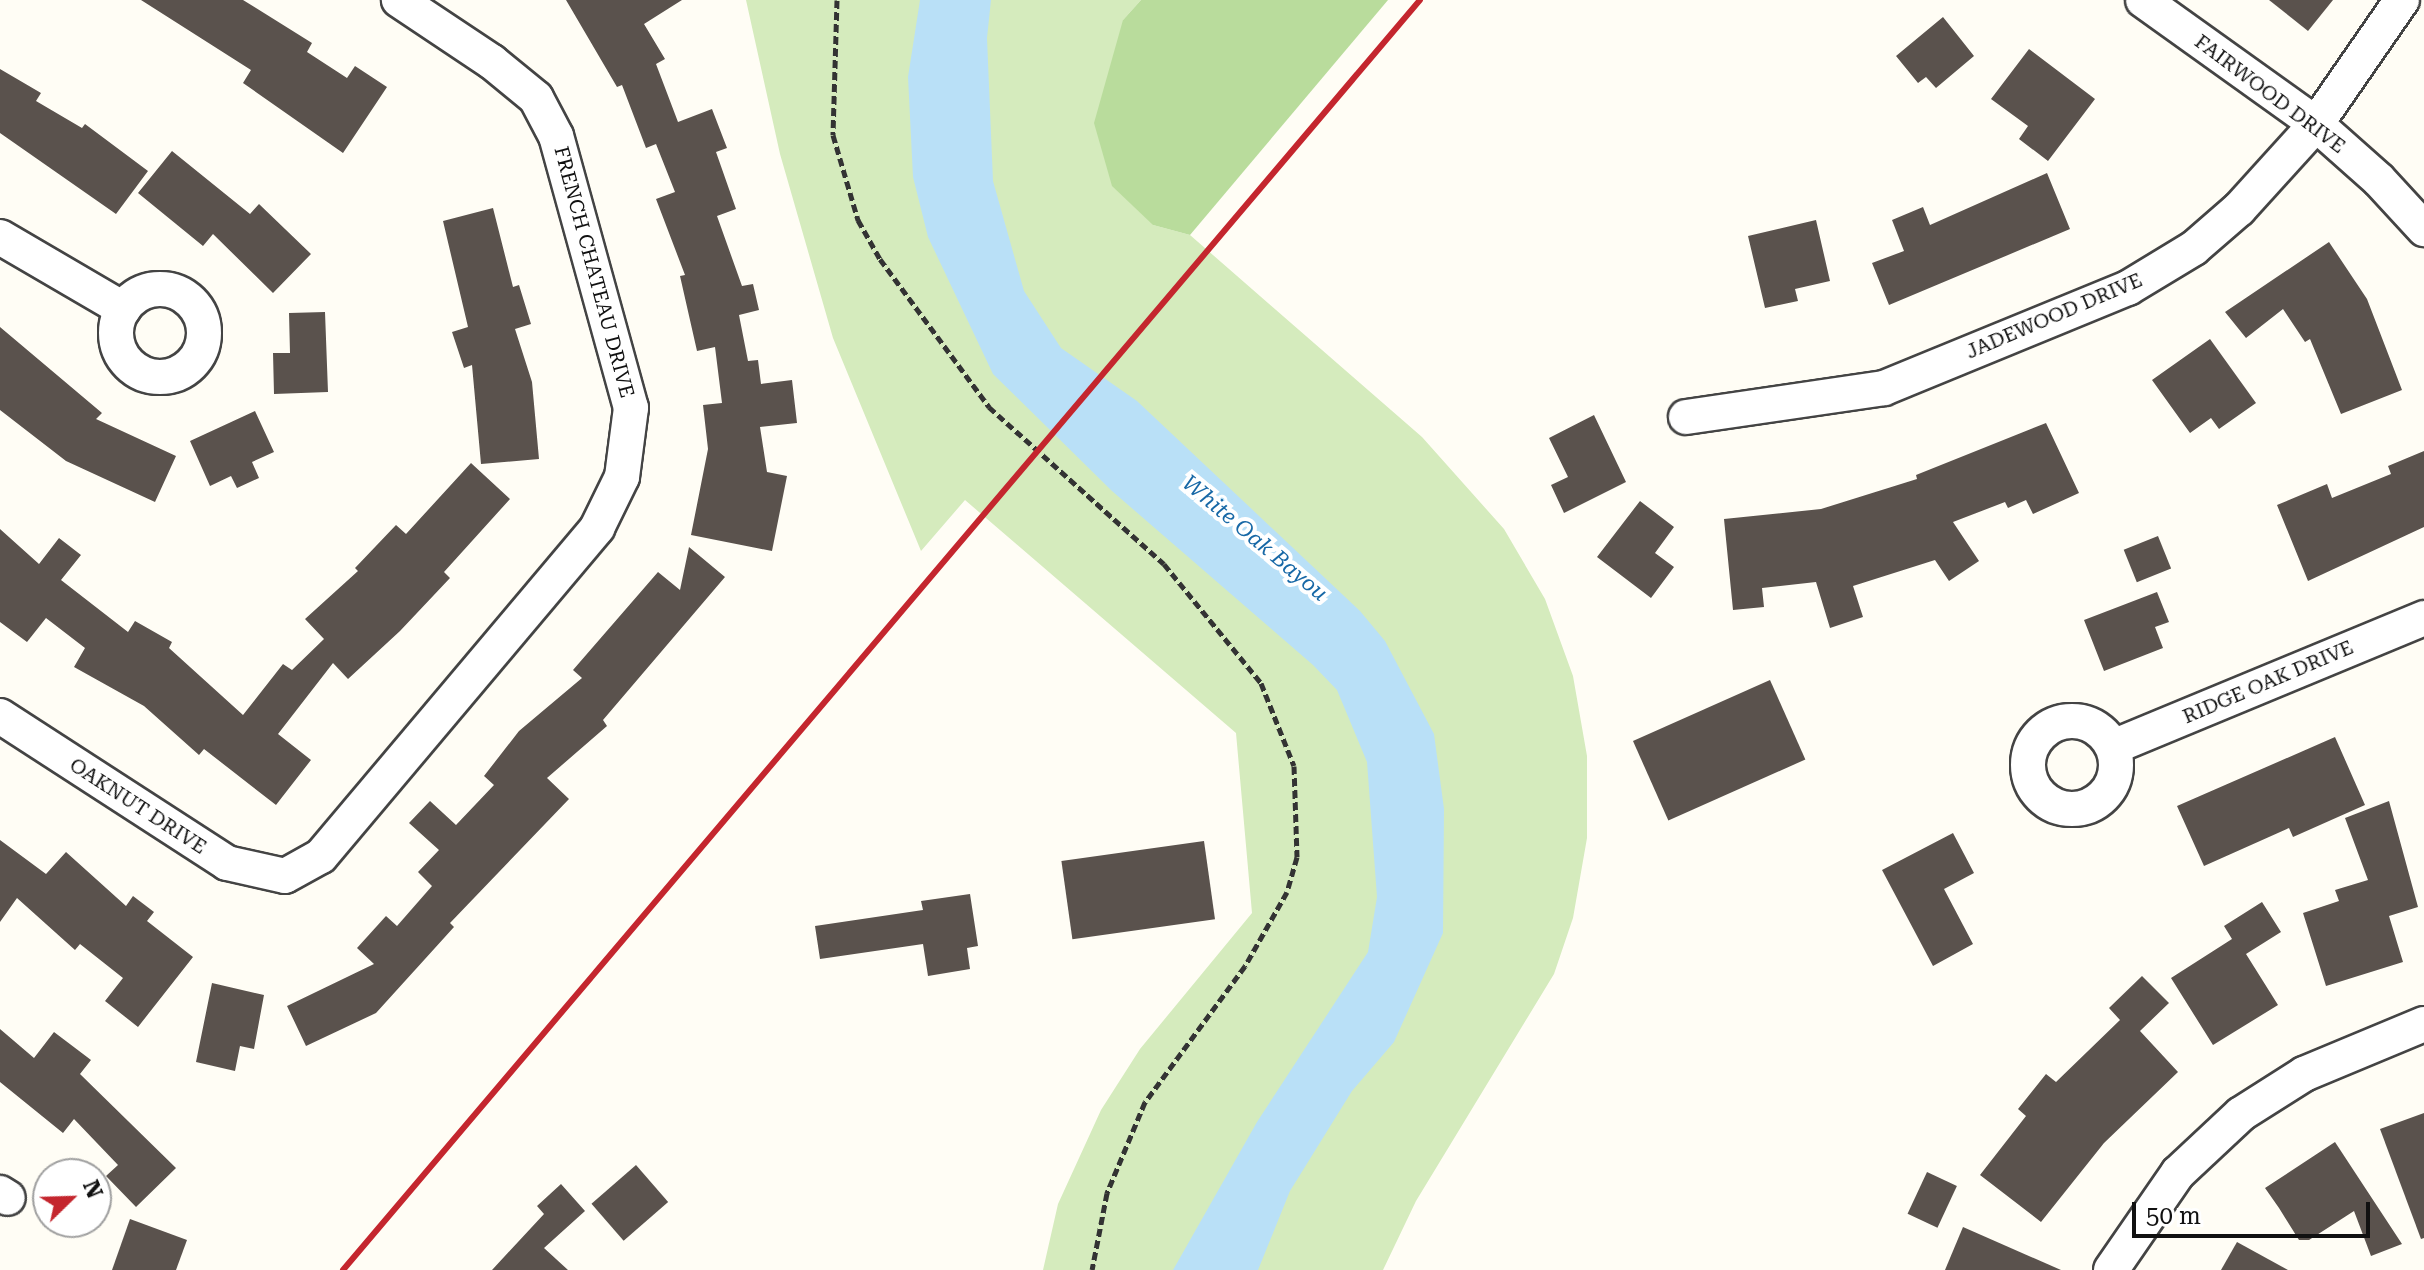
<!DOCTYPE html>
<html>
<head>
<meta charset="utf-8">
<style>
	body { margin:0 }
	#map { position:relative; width:2424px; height:1270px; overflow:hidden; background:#fffdf5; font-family:"Roboto Serif",serif }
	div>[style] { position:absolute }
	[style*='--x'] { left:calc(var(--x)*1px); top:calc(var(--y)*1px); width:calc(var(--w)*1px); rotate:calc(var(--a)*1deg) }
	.green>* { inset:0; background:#d5ebbd }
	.forest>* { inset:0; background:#b9dc9c }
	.water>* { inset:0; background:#b9e0f7 }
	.building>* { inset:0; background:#5a524d; transform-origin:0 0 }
	.path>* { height:5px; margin-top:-2.5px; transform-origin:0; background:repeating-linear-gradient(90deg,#333 0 8px,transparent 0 12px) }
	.roads { filter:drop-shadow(2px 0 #444) drop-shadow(-2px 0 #444) drop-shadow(0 2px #444) drop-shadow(0 -2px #444) }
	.street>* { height:34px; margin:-17px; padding:0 17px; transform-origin:17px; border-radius:17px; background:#fff }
	.street>.ring { margin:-17px; padding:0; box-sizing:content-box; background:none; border:34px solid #fff; border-radius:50% }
	.rail>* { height:6px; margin:-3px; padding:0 3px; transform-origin:3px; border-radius:3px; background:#c4262e }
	span { translate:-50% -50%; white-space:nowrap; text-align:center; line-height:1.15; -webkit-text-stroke:8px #fff; paint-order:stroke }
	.street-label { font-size:20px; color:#111 }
	.water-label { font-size:22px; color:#1768a6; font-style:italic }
	.north { position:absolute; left:32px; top:1158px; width:80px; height:80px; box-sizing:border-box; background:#fff; border:2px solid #a0a0a0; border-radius:50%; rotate:67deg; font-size:22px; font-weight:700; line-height:32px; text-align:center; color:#111 }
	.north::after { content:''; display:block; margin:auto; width:28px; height:36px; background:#c4262e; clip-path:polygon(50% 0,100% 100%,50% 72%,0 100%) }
	.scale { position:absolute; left:2132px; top:1202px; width:238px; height:36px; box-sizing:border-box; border:4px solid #111; border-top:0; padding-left:10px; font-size:24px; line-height:28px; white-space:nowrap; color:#111; -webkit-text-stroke:6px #fff; paint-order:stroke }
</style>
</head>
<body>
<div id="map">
	<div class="green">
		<div style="clip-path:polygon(746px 0,1141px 0,1123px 20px,1153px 225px,1190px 235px,1422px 437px,1504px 529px,1545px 599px,1573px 676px,1587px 756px,1587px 838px,1573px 918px,1554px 974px,1416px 1201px,1383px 1270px,1043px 1270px,1058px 1204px,1101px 1110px,1140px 1049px,1252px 913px,1236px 733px,965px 500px,921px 551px,833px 338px,780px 154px)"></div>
	</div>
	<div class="forest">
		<div style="clip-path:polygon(1141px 0,1388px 0,1190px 235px,1153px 225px,1112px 186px,1094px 123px,1123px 20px)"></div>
	</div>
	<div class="water">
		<div style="clip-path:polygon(920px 0,991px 0,987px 38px,993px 181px,1024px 291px,1061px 348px,1137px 401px,1360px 611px,1385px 641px,1434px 734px,1444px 809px,1443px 933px,1394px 1042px,1352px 1091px,1290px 1191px,1258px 1270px,1173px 1270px,1257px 1122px,1368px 952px,1377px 897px,1367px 762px,1337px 690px,1313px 665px,1112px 491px,993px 374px,928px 237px,913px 177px,908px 77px)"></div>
	</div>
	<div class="building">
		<div style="clip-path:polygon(141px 0,243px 0,312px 43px,307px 52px,347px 78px,355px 66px,387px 87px,343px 153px,243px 83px,251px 70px)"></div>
		<div style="clip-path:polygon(566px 0,682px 0,644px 24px,665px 59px,656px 64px,678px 122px,712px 109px,727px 148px,716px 152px,736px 209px,717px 216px,742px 286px,753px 284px,759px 310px,739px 315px,748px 361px,758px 360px,761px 384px,792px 380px,797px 423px,760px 427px,767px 472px,787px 476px,772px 551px,691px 535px,708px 449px,703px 405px,722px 403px,715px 347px,697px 351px,680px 276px,685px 275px,656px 199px,675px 192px,656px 144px,646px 148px,622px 85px,617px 87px)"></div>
		<div style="clip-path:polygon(2269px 0,2333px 0,2308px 31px)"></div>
		<div style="clip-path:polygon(1943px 17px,1974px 56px,1936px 88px,1926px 77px,1918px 83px,1896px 56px)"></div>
		<div style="clip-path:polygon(2029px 49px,2095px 99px,2048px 161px,2019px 139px,2028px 126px,1991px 99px)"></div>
		<div style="clip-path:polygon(0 69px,41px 93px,36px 101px,82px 128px,85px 124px,148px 171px,116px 214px,0 133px)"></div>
		<div style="clip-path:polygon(172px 151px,250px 214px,259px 204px,311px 254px,273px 293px,213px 234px,203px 246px,138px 193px)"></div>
		<div style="clip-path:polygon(2047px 173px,2070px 229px,1889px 305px,1872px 263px,1904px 251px,1892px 220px,1923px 207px,1930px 225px)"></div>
		<div style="clip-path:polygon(493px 208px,513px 287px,519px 285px,531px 324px,515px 329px,532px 382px,539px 459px,481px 464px,472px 365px,464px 368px,452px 332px,468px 327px,443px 221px)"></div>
		<div style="clip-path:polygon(1816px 220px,1830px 281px,1795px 289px,1798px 301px,1765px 308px,1748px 236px)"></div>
		<div style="clip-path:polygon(2329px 242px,2367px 299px,2402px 390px,2341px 414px,2310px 339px,2305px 342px,2283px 309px,2246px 338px,2225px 312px)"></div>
		<div style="clip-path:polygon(325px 312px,328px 392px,274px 394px,273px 353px,290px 353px,289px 313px)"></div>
		<div style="clip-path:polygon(0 327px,102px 413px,96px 419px,176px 456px,155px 502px,66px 461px,0 410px)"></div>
		<div style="clip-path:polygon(2210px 339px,2256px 403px,2219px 429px,2211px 418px,2190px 433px,2152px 380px)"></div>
		<div style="clip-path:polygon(255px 411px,274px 452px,252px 462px,259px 478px,237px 488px,231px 476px,210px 486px,190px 441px)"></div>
		<div style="clip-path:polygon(1594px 415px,1626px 482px,1564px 513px,1551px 485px,1568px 477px,1549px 438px)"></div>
		<div style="clip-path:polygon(2046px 423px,2079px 493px,2033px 514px,2026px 500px,2008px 508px,2005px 502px,1953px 522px,1979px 561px,1949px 581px,1935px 560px,1853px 586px,1863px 617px,1830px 628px,1816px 582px,1762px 588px,1764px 607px,1733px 610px,1724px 519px,1821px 509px,1917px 479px,1916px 475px)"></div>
		<div style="clip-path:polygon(2424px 451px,2424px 527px,2308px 581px,2277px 505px,2327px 484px,2332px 498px,2391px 474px,2388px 466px)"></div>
		<div style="clip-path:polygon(471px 463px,510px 499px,444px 572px,450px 578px,400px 631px,348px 679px,333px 663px,278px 734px,311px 760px,276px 805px,204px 749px,199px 755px,144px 706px,74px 667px,85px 648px,46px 618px,27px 642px,0 622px,0 529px,39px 564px,59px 538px,81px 555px,61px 580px,128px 632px,135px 621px,172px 642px,169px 648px,243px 715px,283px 664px,292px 670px,324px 639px,305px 619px,358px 571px,355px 568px,396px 525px,406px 534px)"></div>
		<div style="clip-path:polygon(1640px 501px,1674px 527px,1655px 553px,1674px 567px,1651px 598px,1597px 557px)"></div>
		<div style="left:2158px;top:536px;width:35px;height:37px;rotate:68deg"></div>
		<div style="clip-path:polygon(689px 547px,725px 577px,603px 720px,607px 726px,547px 778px,569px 799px,450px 923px,454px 927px,376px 1013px,306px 1046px,287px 1006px,374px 964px,357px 948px,386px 916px,397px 926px,432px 886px,418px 872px,439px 850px,409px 823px,430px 801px,456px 825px,494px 785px,484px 776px,519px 731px,582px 678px,573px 670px,658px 572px,680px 590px)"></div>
		<div style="clip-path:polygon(2157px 592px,2169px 622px,2155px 627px,2163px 648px,2104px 671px,2084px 620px)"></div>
		<div style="left:1770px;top:680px;width:87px;height:150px;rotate:66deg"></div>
		<div style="clip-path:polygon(2335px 737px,2365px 805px,2293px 837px,2289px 828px,2204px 866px,2177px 806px)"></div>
		<div style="clip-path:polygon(2389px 801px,2418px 907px,2389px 916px,2403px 962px,2326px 986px,2303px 913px,2339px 901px,2335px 890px,2368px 880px,2345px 818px)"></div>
		<div style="clip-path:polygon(1953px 833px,1974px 873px,1944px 889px,1973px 944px,1933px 966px,1882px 870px)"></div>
		<div style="clip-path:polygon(0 840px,46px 874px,66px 852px,126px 906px,133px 896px,154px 912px,147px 921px,193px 957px,138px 1027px,105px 1001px,123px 978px,80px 944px,75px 950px,17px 898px,0 922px)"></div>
		<div style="left:1204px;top:841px;width:79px;height:144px;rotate:82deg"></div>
		<div style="clip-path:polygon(970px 894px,978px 946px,967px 948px,970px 969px,928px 976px,923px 944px,820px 959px,815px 926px,923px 910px,921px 901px)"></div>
		<div style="clip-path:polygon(2262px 902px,2281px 932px,2246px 954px,2278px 1005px,2213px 1045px,2171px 978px,2232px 939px,2224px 926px)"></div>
		<div style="clip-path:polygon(2142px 976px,2169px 1003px,2140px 1031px,2178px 1072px,2104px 1143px,2041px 1222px,1980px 1175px,2026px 1116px,2018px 1109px,2046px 1074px,2056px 1082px,2120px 1020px,2109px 1008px)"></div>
		<div style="clip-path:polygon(212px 983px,264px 995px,254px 1049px,240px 1046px,235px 1071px,196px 1062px)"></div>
		<div style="clip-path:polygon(0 1029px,34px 1058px,54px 1032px,91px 1060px,80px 1074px,176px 1168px,136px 1207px,106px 1176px,118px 1165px,74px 1119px,63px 1133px,0 1082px)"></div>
		<div style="clip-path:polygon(2424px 1113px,2424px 1238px,2421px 1239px,2380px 1129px)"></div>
		<div style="clip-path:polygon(2335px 1142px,2356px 1174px,2402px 1244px,2371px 1256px,2354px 1211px,2309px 1240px,2299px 1240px,2279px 1208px,2265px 1188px)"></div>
		<div style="left:636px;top:1165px;width:49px;height:59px;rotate:49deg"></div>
		<div style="left:1927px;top:1172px;width:33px;height:46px;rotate:25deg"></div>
		<div style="clip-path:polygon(561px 1184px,585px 1211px,544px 1248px,568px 1270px,492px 1270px,544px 1214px,537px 1206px)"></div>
		<div style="clip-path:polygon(130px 1219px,187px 1240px,176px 1270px,112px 1270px)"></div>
		<div style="clip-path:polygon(1963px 1227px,2061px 1270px,1945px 1270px)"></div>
		<div style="clip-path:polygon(2237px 1242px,2288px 1270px,2221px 1270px)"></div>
	</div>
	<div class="path">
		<div style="--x:837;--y:0;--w:135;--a:91.7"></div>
		<div style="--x:833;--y:135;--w:89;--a:73.6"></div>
		<div style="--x:858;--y:220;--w:45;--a:60.6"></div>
		<div style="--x:880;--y:259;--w:184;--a:53.6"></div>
		<div style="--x:989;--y:407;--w:235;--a:41.9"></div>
		<div style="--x:1164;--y:564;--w:154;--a:50.8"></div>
		<div style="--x:1261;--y:683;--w:89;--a:68.3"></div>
		<div style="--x:1294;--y:766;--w:91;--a:88.1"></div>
		<div style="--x:1297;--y:857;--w:36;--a:106"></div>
		<div style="--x:1287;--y:892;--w:85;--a:119.6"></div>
		<div style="--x:1245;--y:966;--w:169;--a:126.3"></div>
		<div style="--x:1145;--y:1102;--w:99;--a:112.7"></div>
		<div style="--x:1107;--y:1193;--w:78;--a:101"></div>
	</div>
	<div class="roads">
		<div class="street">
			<div style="--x:2143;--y:0;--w:213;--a:35.6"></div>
			<div style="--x:2316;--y:124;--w:84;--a:41.6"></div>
			<div style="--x:2379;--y:180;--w:67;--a:47.4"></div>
			<div style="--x:0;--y:237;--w:143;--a:30.3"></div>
			<div class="ring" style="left:116px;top:289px;width:54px;height:54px"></div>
			<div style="--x:1686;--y:417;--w:200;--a:-8.3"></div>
			<div style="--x:1884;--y:388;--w:264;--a:-22.3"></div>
			<div style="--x:2128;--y:288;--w:77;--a:-31.2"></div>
			<div style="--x:2194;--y:248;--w:60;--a:-40.9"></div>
			<div style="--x:2239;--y:209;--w:115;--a:-47.8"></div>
			<div style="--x:2316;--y:124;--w:151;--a:-55.3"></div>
			<div style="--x:0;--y:716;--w:270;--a:32.9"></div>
			<div style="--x:227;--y:863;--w:59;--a:12.6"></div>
			<div style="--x:285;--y:876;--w:41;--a:-29.1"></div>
			<div style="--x:321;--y:856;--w:429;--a:-49.9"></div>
			<div style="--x:597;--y:528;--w:57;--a:-63.9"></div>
			<div style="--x:622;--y:477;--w:70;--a:-82.6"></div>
			<div style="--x:631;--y:408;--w:282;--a:-105.4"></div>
			<div style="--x:556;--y:136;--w:43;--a:-117.8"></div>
			<div style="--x:536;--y:98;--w:57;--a:-140.7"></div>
			<div style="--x:492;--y:62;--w:112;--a:-146.3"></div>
			<div class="ring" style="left:2028px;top:721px;width:54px;height:54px"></div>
			<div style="--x:2113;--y:747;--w:337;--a:-22.5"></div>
			<div style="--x:0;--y:1193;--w:9;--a:32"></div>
			<div style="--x:2111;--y:1270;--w:118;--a:-55.4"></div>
			<div style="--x:2178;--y:1173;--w:86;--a:-43.1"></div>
			<div style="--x:2241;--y:1114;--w:75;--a:-32.4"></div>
			<div style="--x:2304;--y:1074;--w:130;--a:-22.6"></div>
		</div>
	</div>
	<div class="rail">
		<div style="--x:343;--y:1270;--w:1665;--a:-49.7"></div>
	</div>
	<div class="street-label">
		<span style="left:2270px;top:94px;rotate:37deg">FAIRWOOD DRIVE</span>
		<span style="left:594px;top:272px;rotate:75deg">FRENCH CHATEAU DRIVE</span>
		<span style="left:2054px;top:316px;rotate:-23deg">JADEWOOD DRIVE</span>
		<span style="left:2268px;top:682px;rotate:-23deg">RIDGE OAK DRIVE</span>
		<span style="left:138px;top:806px;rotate:33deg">OAKNUT DRIVE</span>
	</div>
	<div class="water-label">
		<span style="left:1255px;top:538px;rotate:40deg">White Oak Bayou</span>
	</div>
	<div class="north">N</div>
	<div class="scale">50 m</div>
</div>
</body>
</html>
